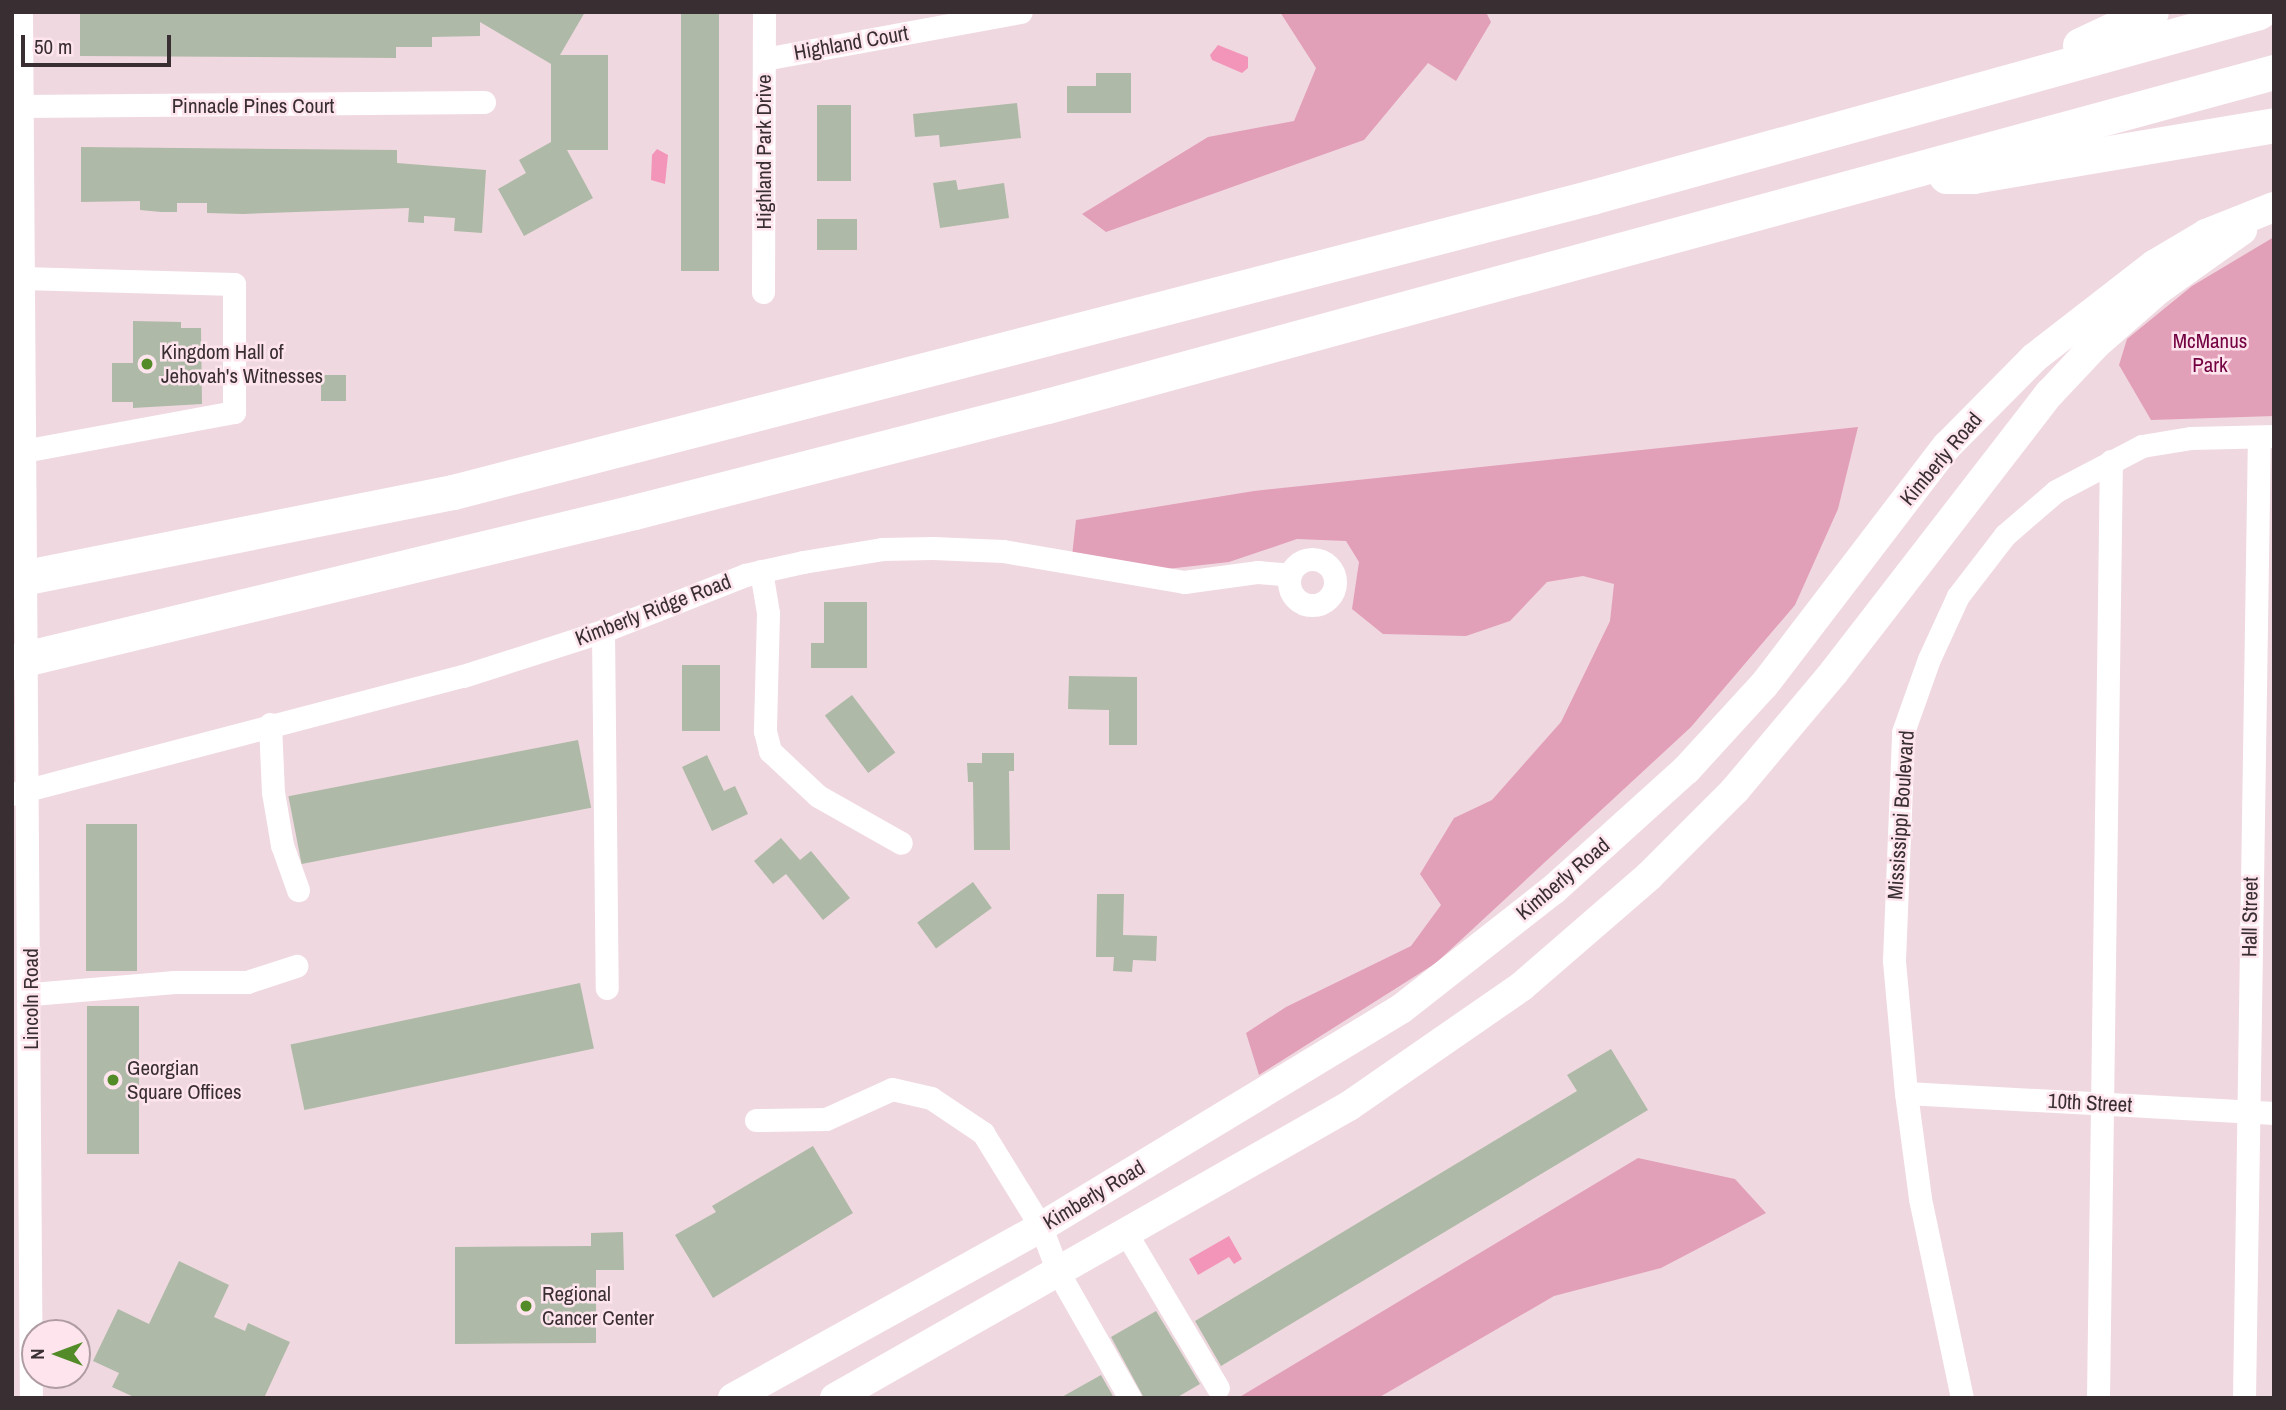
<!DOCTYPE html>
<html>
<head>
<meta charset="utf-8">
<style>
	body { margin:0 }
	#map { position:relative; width:2286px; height:1410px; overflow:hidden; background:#f0d8e0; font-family:"Archivo Narrow",sans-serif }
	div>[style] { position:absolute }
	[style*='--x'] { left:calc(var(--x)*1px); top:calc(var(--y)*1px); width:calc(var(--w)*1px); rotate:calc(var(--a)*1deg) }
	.green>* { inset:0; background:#e29fb8 }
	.water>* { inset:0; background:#f395b9 }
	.building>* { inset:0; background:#aebaa7; transform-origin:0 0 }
	.minor>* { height:23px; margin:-11.5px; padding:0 11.5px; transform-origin:11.5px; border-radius:11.5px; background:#fff }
	.minor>.ring { margin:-11.5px; padding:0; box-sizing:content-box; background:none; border:23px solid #fff; border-radius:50% }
	.major>* { height:30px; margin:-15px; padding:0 15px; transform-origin:15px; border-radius:15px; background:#fff }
	.highway>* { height:35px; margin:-17.5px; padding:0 17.5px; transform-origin:17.5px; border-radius:17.5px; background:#fff }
	.dots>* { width:19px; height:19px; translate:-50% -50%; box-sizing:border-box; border:4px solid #fee5ed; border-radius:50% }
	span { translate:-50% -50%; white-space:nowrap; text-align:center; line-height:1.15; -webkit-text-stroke:5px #fee5ed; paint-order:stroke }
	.street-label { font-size:21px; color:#392f32 }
	.park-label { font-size:21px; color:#730041 }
	.poi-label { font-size:21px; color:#392f32 }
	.left { translate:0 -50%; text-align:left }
	.frame { position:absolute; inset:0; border:14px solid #392f32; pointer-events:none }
	.north { position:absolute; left:21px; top:1319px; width:70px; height:70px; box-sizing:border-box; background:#fee5ed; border:2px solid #af9ca2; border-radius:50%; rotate:270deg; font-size:19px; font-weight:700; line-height:28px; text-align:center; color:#392f32 }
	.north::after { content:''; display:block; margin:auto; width:24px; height:32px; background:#528b27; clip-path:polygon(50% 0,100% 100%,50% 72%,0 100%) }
	.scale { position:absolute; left:21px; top:35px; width:150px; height:32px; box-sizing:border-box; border:4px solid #392f32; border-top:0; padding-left:9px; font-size:21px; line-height:24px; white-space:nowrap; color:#392f32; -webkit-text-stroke:5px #fee5ed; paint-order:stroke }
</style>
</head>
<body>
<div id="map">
	<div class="green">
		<div style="clip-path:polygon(1280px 12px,1486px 12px,1491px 22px,1456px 81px,1428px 63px,1364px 140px,1106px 232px,1082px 214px,1208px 137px,1294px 121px,1316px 68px)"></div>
		<div style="clip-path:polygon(2274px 237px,2274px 416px,2151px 420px,2119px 365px,2127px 339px,2192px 286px)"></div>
		<div style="clip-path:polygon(1858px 427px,1838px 509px,1795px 605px,1691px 727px,1436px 963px,1259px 1075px,1246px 1033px,1286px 1007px,1411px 946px,1441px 905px,1420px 874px,1454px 818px,1492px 800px,1561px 722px,1610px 621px,1614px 584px,1583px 576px,1547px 582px,1510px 621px,1466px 636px,1383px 634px,1352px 609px,1359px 562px,1346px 541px,1297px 539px,1229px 562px,1158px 570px,1072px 556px,1076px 520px,1254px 491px)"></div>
		<div style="clip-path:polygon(1638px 1158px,1735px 1179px,1766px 1213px,1661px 1268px,1554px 1296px,1378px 1398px,1238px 1398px)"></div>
	</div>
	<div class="water">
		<div style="clip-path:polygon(1218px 45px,1248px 57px,1248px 68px,1242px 73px,1212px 60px,1210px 55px)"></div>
		<div style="clip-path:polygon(657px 149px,668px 155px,665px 184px,651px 180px,652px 155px)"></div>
		<div style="clip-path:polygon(1229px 1236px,1242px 1259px,1234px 1264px,1229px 1257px,1198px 1275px,1189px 1259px)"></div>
	</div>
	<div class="building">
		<div style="clip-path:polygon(80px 12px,585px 12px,560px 55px,608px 55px,608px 150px,567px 150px,593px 198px,524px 236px,498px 189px,526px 173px,519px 160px,551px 142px,551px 64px,480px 22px,480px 36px,432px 37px,432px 47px,396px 47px,396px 58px,80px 56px)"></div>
		<div style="left:681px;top:12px;width:38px;height:259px"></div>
		<div style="clip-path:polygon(1096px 73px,1131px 73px,1131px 113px,1067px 113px,1067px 86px,1096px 86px)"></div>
		<div style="clip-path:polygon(1017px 103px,1021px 138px,940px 147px,939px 135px,915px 137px,913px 114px)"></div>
		<div style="left:817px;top:105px;width:34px;height:76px"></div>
		<div style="clip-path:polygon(81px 147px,397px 150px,397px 163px,486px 170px,482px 233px,454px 231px,455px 218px,424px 216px,424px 223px,408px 222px,409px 208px,243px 214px,207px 213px,207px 203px,177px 203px,177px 212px,161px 212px,140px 210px,140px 201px,81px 202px)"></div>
		<div style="clip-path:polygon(956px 180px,958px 190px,1004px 183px,1009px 218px,940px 228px,933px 183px)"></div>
		<div style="left:817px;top:219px;width:40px;height:31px"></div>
		<div style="clip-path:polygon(133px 321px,181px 322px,181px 328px,201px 328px,202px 404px,133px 408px,133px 402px,112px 402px,112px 363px,133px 363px)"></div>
		<div style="left:321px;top:375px;width:25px;height:26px"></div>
		<div style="clip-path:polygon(824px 602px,867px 602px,867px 668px,811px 668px,811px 643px,824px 643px)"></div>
		<div style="left:682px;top:665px;width:38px;height:66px"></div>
		<div style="clip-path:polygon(1069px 676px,1137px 677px,1137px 745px,1109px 745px,1109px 710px,1068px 709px)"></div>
		<div style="left:852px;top:695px;width:72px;height:34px;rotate:53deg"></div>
		<div style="left:578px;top:740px;width:69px;height:295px;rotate:79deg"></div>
		<div style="clip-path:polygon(982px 753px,1014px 753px,1014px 771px,1009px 771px,1010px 850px,974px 850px,973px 782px,968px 782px,967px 763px,982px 763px)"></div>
		<div style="clip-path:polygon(707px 755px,724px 791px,735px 786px,748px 814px,712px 831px,682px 767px)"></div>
		<div style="left:86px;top:824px;width:51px;height:147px"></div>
		<div style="clip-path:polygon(781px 838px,800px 860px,811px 851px,850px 898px,823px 920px,786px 874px,773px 884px,754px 861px)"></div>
		<div style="left:973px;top:882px;width:32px;height:69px;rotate:54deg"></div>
		<div style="clip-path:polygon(1097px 894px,1124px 894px,1123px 935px,1157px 936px,1156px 961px,1133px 960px,1132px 972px,1113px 971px,1114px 957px,1096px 957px)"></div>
		<div style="left:580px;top:983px;width:67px;height:296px;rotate:78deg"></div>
		<div style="left:87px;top:1006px;width:52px;height:148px"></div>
		<div style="clip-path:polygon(1611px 1049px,1648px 1110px,1221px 1366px,1195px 1321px,1577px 1091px,1567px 1075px)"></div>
		<div style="clip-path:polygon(813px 1146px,853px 1213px,713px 1298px,675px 1235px,716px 1212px,712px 1206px)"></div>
		<div style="clip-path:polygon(623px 1232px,624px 1270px,596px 1270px,596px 1343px,455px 1344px,455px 1247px,591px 1246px,591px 1233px)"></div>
		<div style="clip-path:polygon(179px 1261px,229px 1285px,214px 1317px,245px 1331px,248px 1323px,290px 1342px,264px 1398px,136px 1398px,112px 1387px,119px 1373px,93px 1361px,118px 1309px,149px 1324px)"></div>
		<div style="clip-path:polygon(1156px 1311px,1200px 1384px,1176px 1398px,1144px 1398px,1111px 1337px)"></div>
		<div style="clip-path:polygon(1101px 1375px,1114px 1398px,1060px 1398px)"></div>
	</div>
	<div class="minor">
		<div style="--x:21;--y:12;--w:1386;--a:89.59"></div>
		<div style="--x:764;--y:59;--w:261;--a:-10.4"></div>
		<div style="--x:21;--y:106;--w:463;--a:-0.5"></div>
		<div style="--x:22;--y:278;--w:212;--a:1.6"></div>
		<div style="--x:234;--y:284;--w:128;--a:90"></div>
		<div style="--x:234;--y:412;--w:215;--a:169.5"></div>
		<div style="--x:763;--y:292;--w:280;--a:-89.8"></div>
		<div class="ring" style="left:1289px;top:559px;width:23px;height:23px"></div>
		<div style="--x:761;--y:571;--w:43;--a:80.5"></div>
		<div style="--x:768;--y:613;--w:118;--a:91.5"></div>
		<div style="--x:765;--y:731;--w:21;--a:76"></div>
		<div style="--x:770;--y:751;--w:66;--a:43.2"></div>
		<div style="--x:818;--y:796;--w:95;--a:29.5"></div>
		<div style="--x:603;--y:631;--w:357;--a:89.4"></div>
		<div style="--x:270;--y:724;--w:68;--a:87.5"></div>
		<div style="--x:273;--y:792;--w:54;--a:80.4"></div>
		<div style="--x:282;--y:845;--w:48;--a:70.4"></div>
		<div style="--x:12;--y:794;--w:466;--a:-14.7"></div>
		<div style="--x:463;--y:676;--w:147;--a:-17.8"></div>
		<div style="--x:603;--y:631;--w:153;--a:-21.5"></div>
		<div style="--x:745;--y:575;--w:59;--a:-12.6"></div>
		<div style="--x:803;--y:562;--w:80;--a:-9.3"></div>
		<div style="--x:882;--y:549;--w:51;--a:-1.1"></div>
		<div style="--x:933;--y:548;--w:70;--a:2.5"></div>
		<div style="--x:1003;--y:551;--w:184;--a:9.7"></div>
		<div style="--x:1184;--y:582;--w:75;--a:-7.7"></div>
		<div style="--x:1258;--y:572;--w:32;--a:5"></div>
		<div style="--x:32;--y:994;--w:143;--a:-4.8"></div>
		<div style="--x:174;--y:982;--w:73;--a:0"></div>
		<div style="--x:247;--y:982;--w:52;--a:-18.1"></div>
		<div style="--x:1906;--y:1093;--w:369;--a:3.1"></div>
		<div style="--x:756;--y:1120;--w:70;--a:-0.8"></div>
		<div style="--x:826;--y:1119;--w:72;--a:-24.4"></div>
		<div style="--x:892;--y:1089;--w:40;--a:13"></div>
		<div style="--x:931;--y:1098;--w:63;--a:33.9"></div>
		<div style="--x:983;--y:1133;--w:110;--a:58.3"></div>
		<div style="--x:1041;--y:1227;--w:48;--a:69.3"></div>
		<div style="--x:1058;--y:1272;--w:145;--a:60.3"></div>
		<div style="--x:1126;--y:1233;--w:180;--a:59.3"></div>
		<div style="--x:1962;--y:1398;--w:204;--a:-101.9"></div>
		<div style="--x:1920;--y:1198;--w:106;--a:-97.6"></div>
		<div style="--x:1906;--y:1093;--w:134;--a:-95.2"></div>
		<div style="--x:1894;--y:960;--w:228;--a:-87.7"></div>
		<div style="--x:1903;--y:732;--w:77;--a:-70.4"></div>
		<div style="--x:1929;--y:659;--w:69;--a:-65.3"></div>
		<div style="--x:1958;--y:596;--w:77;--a:-52.4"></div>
		<div style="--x:2005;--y:535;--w:67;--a:-40.8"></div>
		<div style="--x:2056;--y:491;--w:97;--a:-27.6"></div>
		<div style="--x:2142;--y:446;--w:50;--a:-9.3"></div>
		<div style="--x:2191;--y:438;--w:83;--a:-1.4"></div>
		<div style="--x:2098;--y:1398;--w:937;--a:-89.21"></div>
		<div style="--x:2244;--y:1398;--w:961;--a:-89.11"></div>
	</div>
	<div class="major">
		<div style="--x:733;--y:1398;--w:352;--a:-29"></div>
		<div style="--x:1041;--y:1227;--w:421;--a:-31.2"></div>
		<div style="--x:1401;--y:1009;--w:193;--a:-38.1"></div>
		<div style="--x:1553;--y:890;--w:179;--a:-42.1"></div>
		<div style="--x:1686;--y:770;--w:115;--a:-47.5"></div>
		<div style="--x:1764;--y:685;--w:301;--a:-52.6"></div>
		<div style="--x:1947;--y:446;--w:124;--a:-45.3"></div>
		<div style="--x:2034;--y:358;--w:152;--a:-37.8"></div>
		<div style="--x:2154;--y:265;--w:61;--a:-30.8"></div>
		<div style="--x:2206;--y:234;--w:73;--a:-21.7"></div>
		<div style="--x:835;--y:1398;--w:591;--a:-29.6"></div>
		<div style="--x:1349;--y:1106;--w:209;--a:-34.7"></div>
		<div style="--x:1521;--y:987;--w:169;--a:-40.9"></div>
		<div style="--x:1649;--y:876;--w:122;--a:-45"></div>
		<div style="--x:1735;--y:790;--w:154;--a:-50"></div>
		<div style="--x:1834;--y:672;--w:353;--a:-52.3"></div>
		<div style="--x:2050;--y:393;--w:66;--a:-46.8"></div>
		<div style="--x:2095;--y:345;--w:85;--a:-41.2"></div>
		<div style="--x:2159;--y:289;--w:102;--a:-35.4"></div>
	</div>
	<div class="highway">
		<div style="--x:2080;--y:45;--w:78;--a:-24.9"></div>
		<div style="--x:1946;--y:176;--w:27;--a:0"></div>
		<div style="--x:1973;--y:176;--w:305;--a:-9.6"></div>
		<div style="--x:12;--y:580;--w:450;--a:-11.3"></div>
		<div style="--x:453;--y:492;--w:1177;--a:-14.52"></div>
		<div style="--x:1592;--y:197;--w:692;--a:-15.5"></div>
		<div style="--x:12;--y:662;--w:640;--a:-13.56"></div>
		<div style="--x:634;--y:512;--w:426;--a:-14.4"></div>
		<div style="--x:1047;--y:406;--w:1272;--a:-15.23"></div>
	</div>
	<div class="dots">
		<div style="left:147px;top:364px;background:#528b27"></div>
		<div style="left:113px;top:1080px;background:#528b27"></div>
		<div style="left:526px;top:1306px;background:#528b27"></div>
	</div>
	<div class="street-label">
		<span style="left:851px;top:43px;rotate:-10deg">Highland Court</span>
		<span style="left:253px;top:106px">Pinnacle Pines Court</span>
		<span style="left:764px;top:152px;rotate:-90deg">Highland Park Drive</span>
		<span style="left:1941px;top:459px;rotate:-50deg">Kimberly Road</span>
		<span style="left:653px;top:610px;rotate:-21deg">Kimberly Ridge Road</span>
		<span style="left:1901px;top:815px;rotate:-86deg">Mississippi Boulevard</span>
		<span style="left:1563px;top:879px;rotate:-40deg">Kimberly Road</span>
		<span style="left:2250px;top:917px;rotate:-89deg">Hall Street</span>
		<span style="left:31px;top:999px;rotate:-90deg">Lincoln Road</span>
		<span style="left:2090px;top:1103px;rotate:3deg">10th Street</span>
		<span style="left:1094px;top:1195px;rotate:-31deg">Kimberly Road</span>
	</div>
	<div class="park-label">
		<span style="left:2210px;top:353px">McManus<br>Park</span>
	</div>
	<div class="poi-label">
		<span class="left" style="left:161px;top:364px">Kingdom Hall of<br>Jehovah's Witnesses</span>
		<span class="left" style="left:127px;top:1080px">Georgian<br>Square Offices</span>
		<span class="left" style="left:542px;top:1306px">Regional<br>Cancer Center</span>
	</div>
	<div class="frame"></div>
	<div class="north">N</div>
	<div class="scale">50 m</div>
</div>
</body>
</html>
